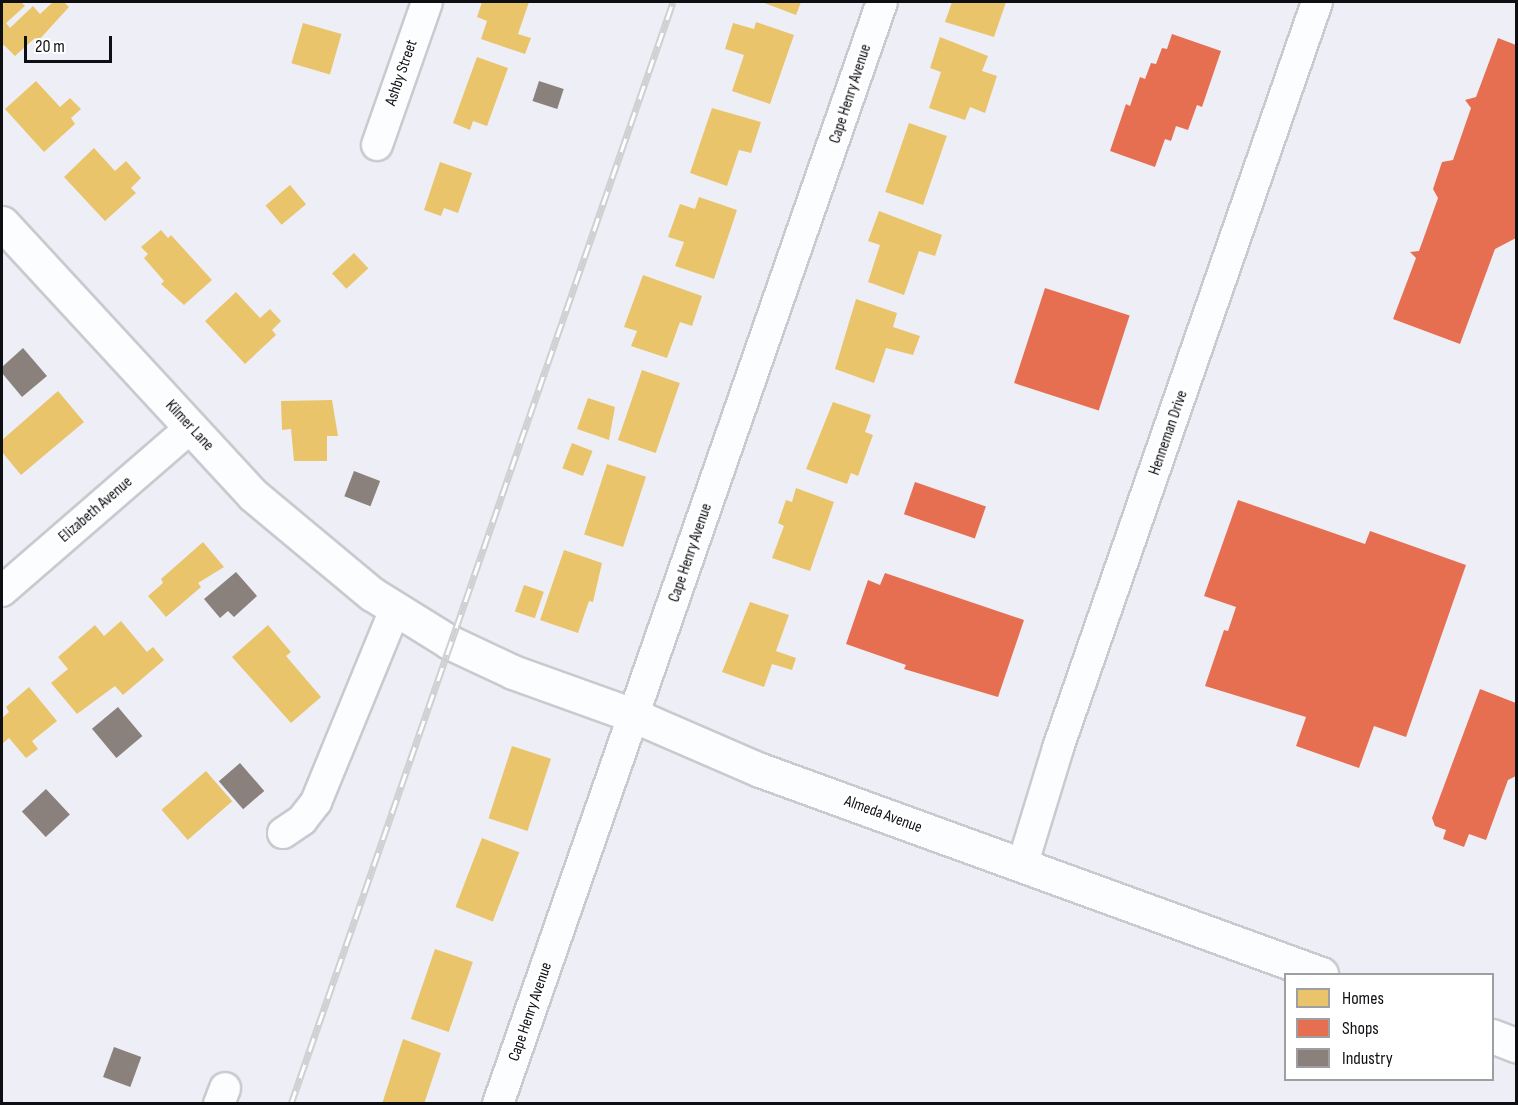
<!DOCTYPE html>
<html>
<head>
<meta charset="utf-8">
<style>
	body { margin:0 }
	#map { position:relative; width:1518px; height:1105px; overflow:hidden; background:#eeeff6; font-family:"Sofia Sans Condensed",sans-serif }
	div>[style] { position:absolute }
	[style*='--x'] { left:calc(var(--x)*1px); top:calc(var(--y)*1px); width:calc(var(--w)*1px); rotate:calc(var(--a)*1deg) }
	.homes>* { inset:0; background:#e9c46a; transform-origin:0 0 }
	.shops>* { inset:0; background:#e76f51; transform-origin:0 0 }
	.industry>* { inset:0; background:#8a817c; transform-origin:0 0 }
	.roads { filter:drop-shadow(2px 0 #c9cacf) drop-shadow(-2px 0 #c9cacf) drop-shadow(0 2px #c9cacf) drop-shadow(0 -2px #c9cacf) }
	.minor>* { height:30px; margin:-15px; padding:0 15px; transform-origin:15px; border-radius:15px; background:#fcfdfe }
	.tertiary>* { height:33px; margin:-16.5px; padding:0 16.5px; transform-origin:16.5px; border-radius:16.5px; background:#fcfdfe }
	.rail>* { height:7px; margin-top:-3.5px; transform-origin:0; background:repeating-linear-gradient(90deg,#fff 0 14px,#cfd0d2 0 28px); box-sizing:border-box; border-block:2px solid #cfd0d2 }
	span { translate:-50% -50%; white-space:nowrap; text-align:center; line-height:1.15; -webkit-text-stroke:6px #fff; paint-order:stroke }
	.street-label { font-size:16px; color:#0e0f13 }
	.frame { position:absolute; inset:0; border:3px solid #0e0f13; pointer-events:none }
	.legend { position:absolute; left:1284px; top:973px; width:210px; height:108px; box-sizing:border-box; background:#fff; border:2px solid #9f9fa1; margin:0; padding:8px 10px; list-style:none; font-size:18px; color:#0e0f13 }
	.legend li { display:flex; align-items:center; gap:12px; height:30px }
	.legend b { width:30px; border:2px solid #9f9fa1 }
	.scale { position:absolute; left:24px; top:36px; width:88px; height:27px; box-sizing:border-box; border:3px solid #0e0f13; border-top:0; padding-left:8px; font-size:18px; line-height:21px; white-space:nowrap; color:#0e0f13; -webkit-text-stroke:4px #fff; paint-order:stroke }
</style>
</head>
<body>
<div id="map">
	<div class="homes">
		<div style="clip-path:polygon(2px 2px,21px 2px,25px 6px,6px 23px,10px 28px,33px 6px,40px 14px,53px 2px,64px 2px,69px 7px,38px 41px,35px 38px,15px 56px,4px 45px,2px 47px)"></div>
		<div style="clip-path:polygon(482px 2px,529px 2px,518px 34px,531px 38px,525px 54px,481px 39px,487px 21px,477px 17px)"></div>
		<div style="clip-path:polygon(762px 2px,801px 2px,796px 15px)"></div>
		<div style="clip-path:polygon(952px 2px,1006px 2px,994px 37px,945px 22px)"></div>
		<div style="clip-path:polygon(756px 22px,794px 35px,770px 104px,732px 91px,744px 55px,725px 49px,733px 23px,754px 29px)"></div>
		<div style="left:303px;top:23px;width:40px;height:42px;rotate:16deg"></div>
		<div style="clip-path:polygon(940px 37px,988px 56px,982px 71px,997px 76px,985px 113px,970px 107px,965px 120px,929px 108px,941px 72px,930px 68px)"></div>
		<div style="clip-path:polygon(477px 57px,508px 68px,487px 126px,473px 121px,470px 130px,453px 123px)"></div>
		<div style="clip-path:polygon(36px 81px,60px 107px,70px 98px,81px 109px,71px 118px,75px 124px,44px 152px,5px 109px)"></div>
		<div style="clip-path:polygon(712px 108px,761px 122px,751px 153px,739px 150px,727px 186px,690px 173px)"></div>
		<div style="left:909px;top:123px;width:40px;height:73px;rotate:19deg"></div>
		<div style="clip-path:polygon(94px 148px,115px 171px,126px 161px,141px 178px,131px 188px,136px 193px,105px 221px,64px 177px)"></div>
		<div style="clip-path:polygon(440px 162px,472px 173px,458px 213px,444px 208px,441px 216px,424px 210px)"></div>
		<div style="left:290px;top:185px;width:25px;height:32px;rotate:50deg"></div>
		<div style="clip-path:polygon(699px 197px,737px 210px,714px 279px,675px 266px,684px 242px,668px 237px,680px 204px,695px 209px)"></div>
		<div style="clip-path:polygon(879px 211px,942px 235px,935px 256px,919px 251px,904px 295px,868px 282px,880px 245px,868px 241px)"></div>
		<div style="clip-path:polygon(161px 230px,168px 238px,171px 235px,212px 280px,184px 305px,161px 284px,164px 281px,144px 258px,148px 254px,141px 247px)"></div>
		<div style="left:354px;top:253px;width:21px;height:30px;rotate:47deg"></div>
		<div style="clip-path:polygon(643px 275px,702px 296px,692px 326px,680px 322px,667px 358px,631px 346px,637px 331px,624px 327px)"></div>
		<div style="clip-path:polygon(236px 292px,260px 318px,270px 309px,281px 321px,272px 330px,276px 335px,245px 364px,205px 321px)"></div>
		<div style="clip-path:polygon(856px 299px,897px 313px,893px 327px,920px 336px,913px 355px,886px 348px,874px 383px,835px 369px)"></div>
		<div style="left:642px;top:370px;width:40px;height:74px;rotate:19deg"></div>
		<div style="clip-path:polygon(58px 391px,84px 422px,21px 475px,2px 452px,2px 440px)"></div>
		<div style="clip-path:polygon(588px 398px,615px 407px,609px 440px,577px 429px)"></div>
		<div style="clip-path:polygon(332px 400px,338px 436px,327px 436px,327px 461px,294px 461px,291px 429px,282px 430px,281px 401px)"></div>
		<div style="clip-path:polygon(833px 402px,871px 415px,865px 432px,873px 435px,858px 476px,851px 473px,847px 484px,806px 469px)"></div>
		<div style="left:572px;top:443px;width:22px;height:27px;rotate:21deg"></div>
		<div style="left:607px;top:464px;width:41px;height:74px;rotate:18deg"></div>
		<div style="clip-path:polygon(796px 488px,834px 502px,810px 571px,772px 558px,784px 526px,778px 523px,786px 500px,792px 502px)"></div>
		<div style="clip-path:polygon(203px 542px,224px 567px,198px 583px,201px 587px,166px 617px,148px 596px,163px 583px,161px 579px)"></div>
		<div style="clip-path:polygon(564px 550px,602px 563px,593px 602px,589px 601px,578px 633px,540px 620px)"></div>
		<div style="left:524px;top:585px;width:21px;height:28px;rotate:19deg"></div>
		<div style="clip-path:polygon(750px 602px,789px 615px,776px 651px,796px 658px,792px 670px,772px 664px,764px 687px,722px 672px)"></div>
		<div style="clip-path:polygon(121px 621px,147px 652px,153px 647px,164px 660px,123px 695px,115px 686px,77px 714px,51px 683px,68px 669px,58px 657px,95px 625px,104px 636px)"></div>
		<div style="clip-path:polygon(268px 625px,291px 652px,286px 656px,321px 697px,291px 723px,232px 657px)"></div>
		<div style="clip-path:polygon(29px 687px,57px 721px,32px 741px,38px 749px,26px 758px,9px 738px,2px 744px,2px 718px,9px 712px,6px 707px)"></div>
		<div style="left:512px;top:746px;width:41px;height:76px;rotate:18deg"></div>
		<div style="left:206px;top:771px;width:40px;height:59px;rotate:49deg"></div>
		<div style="left:482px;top:838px;width:40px;height:74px;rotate:21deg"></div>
		<div style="left:435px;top:949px;width:40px;height:74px;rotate:19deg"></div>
		<div style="clip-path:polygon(403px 1039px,441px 1053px,424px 1104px,382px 1104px)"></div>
	</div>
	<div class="shops">
		<div style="clip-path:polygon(1172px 34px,1221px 51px,1202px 107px,1197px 105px,1188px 130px,1176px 126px,1171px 141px,1165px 139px,1155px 167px,1110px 151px,1126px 104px,1130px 106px,1140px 77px,1145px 79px,1151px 63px,1156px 64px,1162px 48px,1167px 49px)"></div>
		<div style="clip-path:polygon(1498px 38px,1516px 45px,1516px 238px,1495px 249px,1460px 344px,1393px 319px,1416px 258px,1410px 252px,1419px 251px,1438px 198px,1433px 189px,1442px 162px,1453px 160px,1471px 108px,1465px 100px,1476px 97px)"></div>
		<div style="left:1045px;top:288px;width:89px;height:100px;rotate:18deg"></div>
		<div style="left:915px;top:482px;width:75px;height:34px;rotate:19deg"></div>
		<div style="clip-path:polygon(1238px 500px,1365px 544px,1370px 531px,1466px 565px,1406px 737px,1374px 726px,1359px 768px,1296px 746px,1306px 717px,1205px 686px,1224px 630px,1228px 631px,1236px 607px,1204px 596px)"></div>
		<div style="clip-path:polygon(885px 573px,1024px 620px,998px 697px,904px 669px,906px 665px,846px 644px,868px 580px,880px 585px)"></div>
		<div style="clip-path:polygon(1480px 689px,1516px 703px,1516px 776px,1508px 780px,1486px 840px,1469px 834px,1464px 847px,1443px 839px,1446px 830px,1435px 826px,1432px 818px)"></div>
	</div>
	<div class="industry">
		<div style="left:539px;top:81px;width:26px;height:21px;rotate:18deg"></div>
		<div style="clip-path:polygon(23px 348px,47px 376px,22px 397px,2px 373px,2px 367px)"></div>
		<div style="left:354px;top:471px;width:28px;height:27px;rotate:21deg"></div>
		<div style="clip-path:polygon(236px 572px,257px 596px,234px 617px,228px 611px,220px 618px,204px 599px)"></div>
		<div style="left:118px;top:707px;width:38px;height:34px;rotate:50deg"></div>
		<div style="left:240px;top:763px;width:37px;height:28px;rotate:49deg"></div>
		<div style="left:46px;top:789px;width:35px;height:33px;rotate:47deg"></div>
		<div style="left:114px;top:1047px;width:29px;height:32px;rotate:20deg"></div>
	</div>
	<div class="roads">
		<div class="minor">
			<div style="--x:377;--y:145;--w:151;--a:-70.7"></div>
			<div style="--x:2;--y:591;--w:249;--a:-40.9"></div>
			<div style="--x:283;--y:833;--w:23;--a:-34"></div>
			<div style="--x:302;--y:820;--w:23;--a:-52"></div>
			<div style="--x:316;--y:802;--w:209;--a:-67.7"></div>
			<div style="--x:1022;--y:866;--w:123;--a:-73"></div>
			<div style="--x:1058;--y:748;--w:790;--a:-70.85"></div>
			<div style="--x:219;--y:1104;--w:17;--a:-69"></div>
			<div style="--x:498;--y:1104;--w:1167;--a:-70.79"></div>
		</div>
		<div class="tertiary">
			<div style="--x:2;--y:223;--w:370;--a:47.3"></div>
			<div style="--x:253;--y:495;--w:155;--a:39.8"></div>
			<div style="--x:372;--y:594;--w:91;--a:31.9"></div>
			<div style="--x:449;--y:642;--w:71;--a:25.1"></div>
			<div style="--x:513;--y:672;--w:130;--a:19.8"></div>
			<div style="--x:635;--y:716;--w:136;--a:23.4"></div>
			<div style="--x:760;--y:770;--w:597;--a:19.98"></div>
			<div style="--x:1492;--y:1036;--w:26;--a:21"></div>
		</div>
	</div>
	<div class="rail">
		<div style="--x:291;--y:1104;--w:1166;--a:-70.88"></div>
	</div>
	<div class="street-label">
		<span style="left:402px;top:73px;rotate:-71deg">Ashby Street</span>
		<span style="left:851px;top:94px;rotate:-72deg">Cape Henry Avenue</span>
		<span style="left:189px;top:426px;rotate:47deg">Kilmer Lane</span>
		<span style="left:1169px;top:433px;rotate:-71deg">Henneman Drive</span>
		<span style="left:96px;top:510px;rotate:-41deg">Elizabeth Avenue</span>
		<span style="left:691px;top:553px;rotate:-71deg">Cape Henry Avenue</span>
		<span style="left:883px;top:815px;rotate:20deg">Almeda Avenue</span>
		<span style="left:531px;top:1012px;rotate:-71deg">Cape Henry Avenue</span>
	</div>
	<div class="frame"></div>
	<ul class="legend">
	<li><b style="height:16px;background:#e9c46a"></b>Homes</li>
	<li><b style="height:16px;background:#e76f51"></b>Shops</li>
	<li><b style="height:16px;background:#8a817c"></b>Industry</li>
	</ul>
	<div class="scale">20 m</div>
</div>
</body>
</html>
